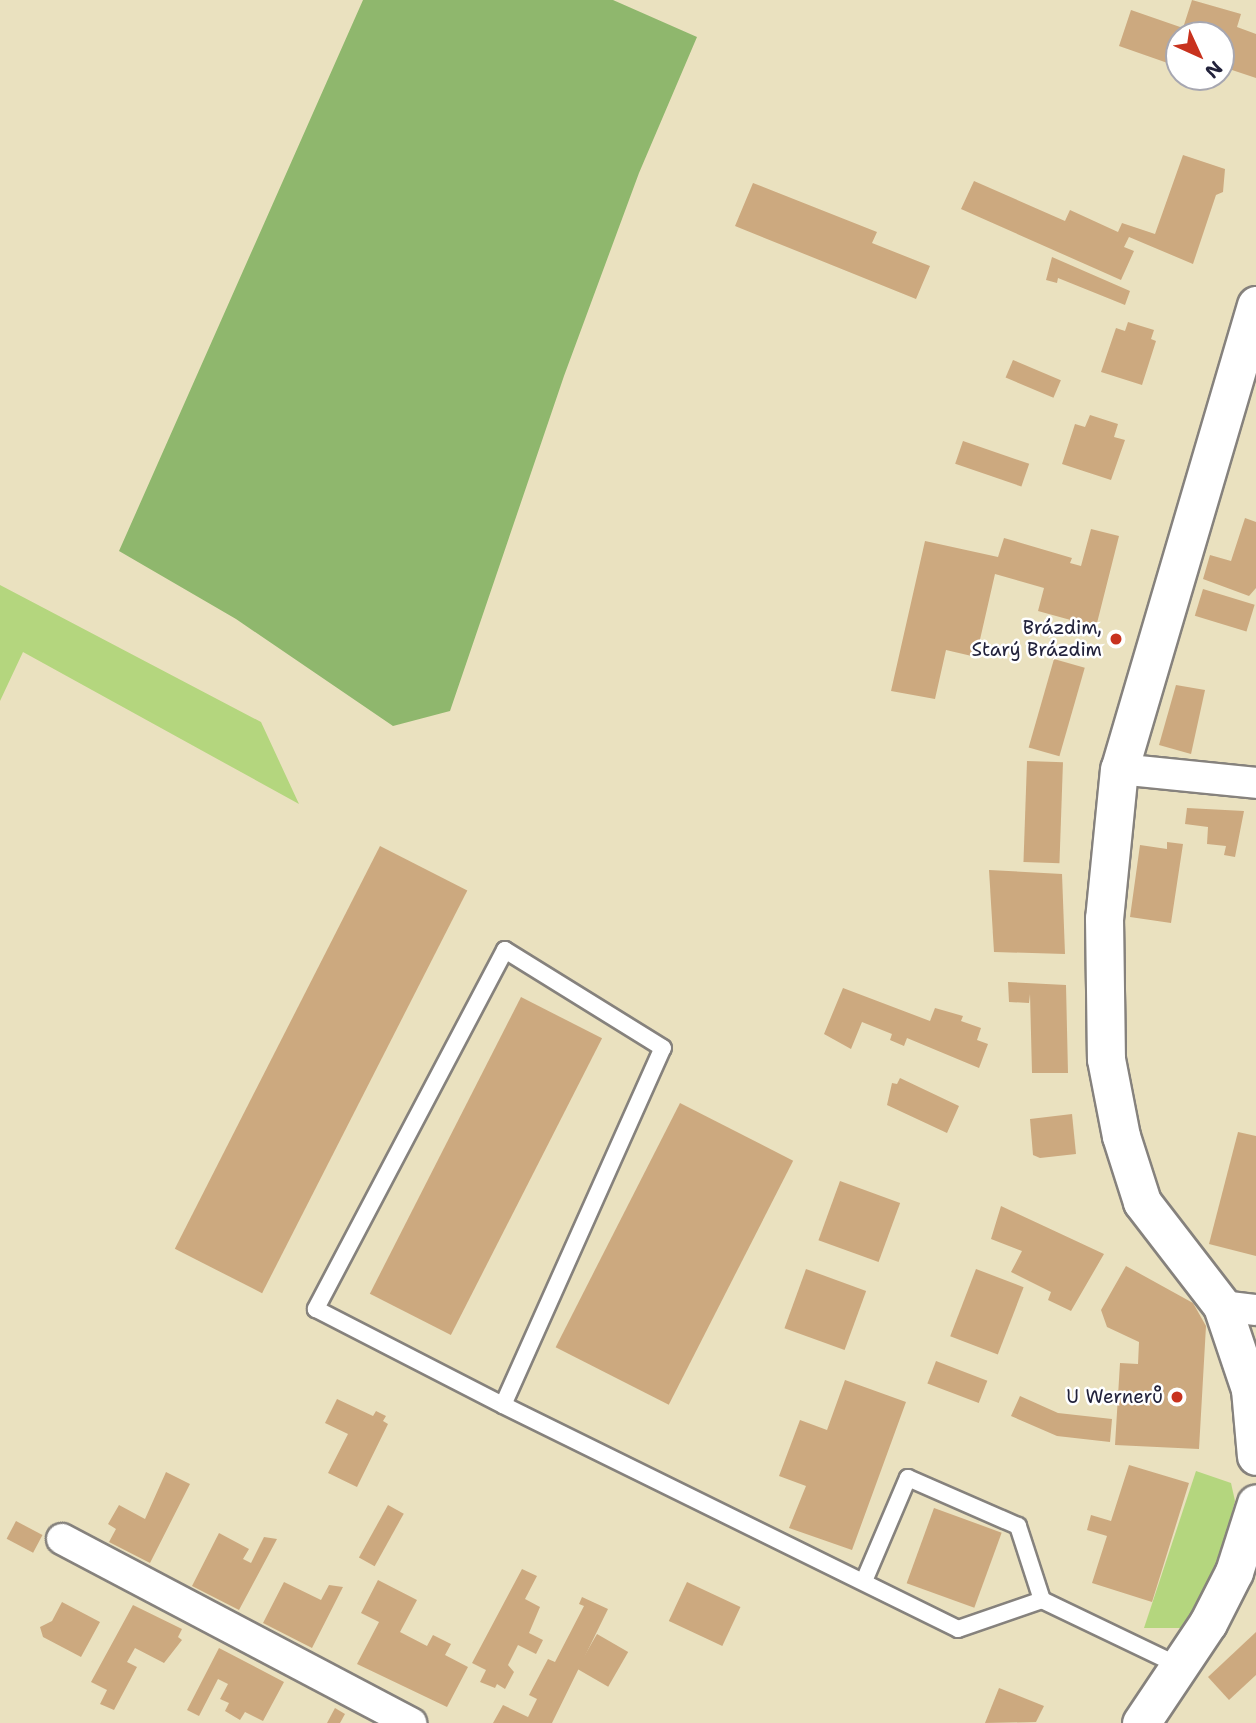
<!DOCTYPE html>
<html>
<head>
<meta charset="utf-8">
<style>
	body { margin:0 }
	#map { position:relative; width:1256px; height:1723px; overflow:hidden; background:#eae1bf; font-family:"Shantell Sans",sans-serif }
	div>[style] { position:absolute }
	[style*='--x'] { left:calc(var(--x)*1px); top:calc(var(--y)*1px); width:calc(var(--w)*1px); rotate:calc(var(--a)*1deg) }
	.green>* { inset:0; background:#b4d67e }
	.forest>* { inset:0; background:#8fb76d }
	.building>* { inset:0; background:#cca97f; transform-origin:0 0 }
	.roads { filter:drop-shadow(2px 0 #86827d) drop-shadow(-2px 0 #86827d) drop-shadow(0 2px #86827d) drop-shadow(0 -2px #86827d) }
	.service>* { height:16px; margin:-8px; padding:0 8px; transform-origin:8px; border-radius:8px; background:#fff }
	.minor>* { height:30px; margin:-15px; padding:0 15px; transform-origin:15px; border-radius:15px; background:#fff }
	.tertiary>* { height:37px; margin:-18.5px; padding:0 18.5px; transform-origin:18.5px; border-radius:18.5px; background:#fff }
	.dots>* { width:19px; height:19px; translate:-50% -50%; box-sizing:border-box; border:4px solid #fff; border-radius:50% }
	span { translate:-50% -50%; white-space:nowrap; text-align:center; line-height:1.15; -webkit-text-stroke:5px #fff; paint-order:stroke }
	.poi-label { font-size:19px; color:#22223b }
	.right { translate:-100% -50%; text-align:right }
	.north { position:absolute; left:1165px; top:21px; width:70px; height:70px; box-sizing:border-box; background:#fff; border:2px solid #a7a7b1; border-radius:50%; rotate:135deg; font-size:19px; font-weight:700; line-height:28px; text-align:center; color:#22223b }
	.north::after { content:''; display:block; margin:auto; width:24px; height:32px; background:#c8321e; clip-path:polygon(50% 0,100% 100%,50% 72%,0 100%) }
</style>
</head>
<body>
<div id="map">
	<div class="green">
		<div style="clip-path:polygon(0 585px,261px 722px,299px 804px,23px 652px,0 701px)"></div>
		<div style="clip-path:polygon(1196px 1471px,1231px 1483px,1235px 1501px,1216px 1574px,1183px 1628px,1144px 1628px)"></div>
	</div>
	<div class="forest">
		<div style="clip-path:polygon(363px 0,613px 0,697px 37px,639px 173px,564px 376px,450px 711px,393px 726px,236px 619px,119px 551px)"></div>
	</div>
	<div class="building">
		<div style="clip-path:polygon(1192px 0,1241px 14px,1237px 27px,1256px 34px,1256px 78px,1223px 67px,1221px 73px,1221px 35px,1179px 35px,1179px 67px,1119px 46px,1131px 10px,1183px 28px)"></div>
		<div style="clip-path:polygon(1183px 155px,1225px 169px,1223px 192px,1216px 195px,1193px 264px,1129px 237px,1124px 247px,1134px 251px,1121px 280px,961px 209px,974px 181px,1065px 221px,1070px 210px,1118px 232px,1122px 223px,1155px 234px)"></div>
		<div style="clip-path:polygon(753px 183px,877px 232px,872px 243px,930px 266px,916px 299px,735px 226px)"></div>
		<div style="clip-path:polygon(1052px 257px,1130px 291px,1125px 305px,1058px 278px,1057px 283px,1046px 280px)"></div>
		<div style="clip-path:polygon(1128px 322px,1154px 330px,1151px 339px,1156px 341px,1142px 385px,1101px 372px,1116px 328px,1125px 331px)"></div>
		<div style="left:1013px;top:360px;width:52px;height:19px;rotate:23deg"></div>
		<div style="clip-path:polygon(1090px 415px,1118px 424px,1114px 437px,1125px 440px,1111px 480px,1062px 464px,1075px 424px,1085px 427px)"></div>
		<div style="left:963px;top:441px;width:70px;height:24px;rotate:19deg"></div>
		<div style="clip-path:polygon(1245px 518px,1256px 522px,1256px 588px,1249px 596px,1203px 579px,1210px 555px,1231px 561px)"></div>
		<div style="clip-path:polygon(1091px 529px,1119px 536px,1096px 627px,1038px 611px,1044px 588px,995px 574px,976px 657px,946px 650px,935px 699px,891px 691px,925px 541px,998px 557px,1004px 538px,1072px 558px,1070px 563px,1081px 566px)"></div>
		<div style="left:1203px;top:589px;width:54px;height:28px;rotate:17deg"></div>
		<div style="left:1054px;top:659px;width:32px;height:92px;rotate:16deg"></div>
		<div style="clip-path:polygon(1176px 685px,1205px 690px,1191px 754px,1159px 745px)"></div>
		<div style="left:1027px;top:761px;width:36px;height:101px;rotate:2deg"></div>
		<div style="clip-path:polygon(1187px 808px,1244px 811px,1235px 857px,1224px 855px,1226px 846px,1207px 844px,1208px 827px,1185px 824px)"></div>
		<div style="clip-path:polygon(1167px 842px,1183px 844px,1171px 923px,1130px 917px,1140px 845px,1167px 849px)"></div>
		<div style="left:380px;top:846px;width:98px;height:452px;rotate:27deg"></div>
		<div style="clip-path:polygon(989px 870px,1062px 874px,1065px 954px,994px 952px)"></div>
		<div style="clip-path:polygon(1008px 982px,1066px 985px,1068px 1073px,1032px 1073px,1030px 994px,1029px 1003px,1009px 1002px)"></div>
		<div style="clip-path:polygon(843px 988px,930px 1021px,935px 1008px,963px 1016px,961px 1021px,981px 1028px,977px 1040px,988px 1044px,979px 1068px,907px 1038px,904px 1046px,890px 1040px,892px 1034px,862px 1022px,851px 1049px,824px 1034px)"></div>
		<div style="left:521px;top:997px;width:91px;height:333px;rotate:27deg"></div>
		<div style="clip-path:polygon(900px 1078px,959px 1106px,947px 1133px,887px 1105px,892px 1083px,897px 1084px)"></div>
		<div style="left:680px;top:1103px;width:127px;height:274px;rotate:27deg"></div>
		<div style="clip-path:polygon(1072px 1114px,1076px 1154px,1040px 1158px,1033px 1155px,1030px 1119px)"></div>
		<div style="clip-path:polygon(1238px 1132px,1256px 1136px,1256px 1256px,1209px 1244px)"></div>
		<div style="left:840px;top:1181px;width:64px;height:63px;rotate:20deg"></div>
		<div style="clip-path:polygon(1001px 1206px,1104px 1254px,1071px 1311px,1048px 1300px,1051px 1292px,1011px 1272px,1022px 1251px,991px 1239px)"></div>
		<div style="clip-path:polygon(1126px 1266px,1193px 1303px,1206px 1326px,1199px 1449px,1115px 1445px,1120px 1363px,1138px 1364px,1139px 1342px,1107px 1327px,1101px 1310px)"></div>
		<div style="left:806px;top:1269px;width:64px;height:63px;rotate:20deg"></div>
		<div style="left:976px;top:1269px;width:51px;height:72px;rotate:21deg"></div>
		<div style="left:936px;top:1361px;width:55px;height:24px;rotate:21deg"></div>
		<div style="clip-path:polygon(845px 1380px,906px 1402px,852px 1550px,789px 1528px,806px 1486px,779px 1476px,800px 1420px,827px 1430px)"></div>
		<div style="clip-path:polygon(1020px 1396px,1058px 1413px,1112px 1419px,1110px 1442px,1057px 1436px,1011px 1416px)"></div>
		<div style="clip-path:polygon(337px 1399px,373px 1416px,376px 1411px,386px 1416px,383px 1421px,388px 1424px,357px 1487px,328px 1473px,348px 1434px,325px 1423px)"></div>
		<div style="clip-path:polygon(1129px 1465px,1189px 1483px,1152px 1602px,1092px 1583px,1107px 1536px,1087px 1530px,1091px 1515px,1111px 1521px)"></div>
		<div style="clip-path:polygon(166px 1472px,190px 1484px,150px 1563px,109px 1542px,116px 1529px,108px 1524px,119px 1505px,145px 1519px)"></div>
		<div style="left:388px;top:1505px;width:18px;height:60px;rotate:29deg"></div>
		<div style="left:934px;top:1508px;width:72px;height:80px;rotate:20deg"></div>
		<div style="left:16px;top:1521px;width:30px;height:20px;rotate:28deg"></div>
		<div style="clip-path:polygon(219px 1533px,249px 1549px,243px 1559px,251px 1563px,264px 1537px,277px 1539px,239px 1610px,192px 1586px)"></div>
		<div style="clip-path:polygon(522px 1569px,537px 1576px,525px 1599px,540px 1607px,529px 1633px,543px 1640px,536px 1654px,518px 1645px,508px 1665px,514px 1672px,505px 1689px,497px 1684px,495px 1688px,480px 1682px,486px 1670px,472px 1663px)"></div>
		<div style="clip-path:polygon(378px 1580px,417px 1600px,400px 1632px,427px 1646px,433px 1635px,451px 1644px,445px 1655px,468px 1667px,447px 1707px,357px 1664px,379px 1622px,361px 1613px)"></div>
		<div style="clip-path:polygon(284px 1582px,321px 1600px,329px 1585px,343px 1587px,312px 1648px,263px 1623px)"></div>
		<div style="left:687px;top:1582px;width:59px;height:43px;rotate:25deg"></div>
		<div style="clip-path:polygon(582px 1597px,608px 1609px,552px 1723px,493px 1723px,503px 1705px,528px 1717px,537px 1699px,529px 1695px,548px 1659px,555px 1662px,584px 1606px,579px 1604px)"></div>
		<div style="clip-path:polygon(62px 1602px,100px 1622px,81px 1657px,43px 1637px,40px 1627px,52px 1621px)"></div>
		<div style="clip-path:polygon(133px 1605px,182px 1629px,178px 1637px,182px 1640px,164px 1663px,135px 1648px,127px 1662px,137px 1667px,114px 1710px,100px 1704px,107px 1690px,91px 1682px)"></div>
		<div style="clip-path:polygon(1256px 1632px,1256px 1675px,1229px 1700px,1208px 1677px)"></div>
		<div style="left:597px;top:1634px;width:36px;height:40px;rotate:30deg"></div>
		<div style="clip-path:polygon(219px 1648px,284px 1682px,263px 1721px,245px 1712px,240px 1720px,225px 1711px,229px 1703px,220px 1699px,228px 1684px,218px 1679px,199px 1716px,187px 1710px)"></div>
		<div style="clip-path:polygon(999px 1688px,1044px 1706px,1036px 1722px,985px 1723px)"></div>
		<div style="clip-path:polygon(335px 1708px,345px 1714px,340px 1723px,327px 1723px)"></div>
	</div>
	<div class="roads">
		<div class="service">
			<div style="--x:503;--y:1405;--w:391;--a:-65.9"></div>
			<div style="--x:663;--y:1048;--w:186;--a:-148.2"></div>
			<div style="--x:505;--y:950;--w:406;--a:117.8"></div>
			<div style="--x:316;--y:1309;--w:210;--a:27.2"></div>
			<div style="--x:503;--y:1405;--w:507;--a:26.21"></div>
			<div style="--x:958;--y:1629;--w:89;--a:-19"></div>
			<div style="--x:1042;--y:1600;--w:153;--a:25.6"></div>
			<div style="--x:864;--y:1581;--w:112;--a:-66.9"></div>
			<div style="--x:908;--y:1478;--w:120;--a:23.6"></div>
			<div style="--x:1018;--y:1526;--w:78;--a:72"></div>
		</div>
		<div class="minor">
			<div style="--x:1119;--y:769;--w:138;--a:5.8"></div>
			<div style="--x:1222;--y:1306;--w:34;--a:7"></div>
			<div style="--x:62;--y:1539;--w:395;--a:27.8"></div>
		</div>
		<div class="tertiary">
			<div style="--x:1256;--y:305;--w:484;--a:106.4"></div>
			<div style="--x:1119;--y:769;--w:150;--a:95.7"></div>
			<div style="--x:1104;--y:918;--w:141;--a:89.2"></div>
			<div style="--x:1106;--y:1059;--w:78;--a:79"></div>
			<div style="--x:1121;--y:1136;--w:69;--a:72.3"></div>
			<div style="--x:1142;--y:1202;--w:131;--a:52.4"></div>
			<div style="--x:1222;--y:1306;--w:88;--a:71.4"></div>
			<div style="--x:1250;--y:1389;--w:67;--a:84.9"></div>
			<div style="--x:1141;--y:1723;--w:120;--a:-56.2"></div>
			<div style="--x:1208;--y:1623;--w:57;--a:-63"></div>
			<div style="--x:1234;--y:1572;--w:72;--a:-72.3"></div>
		</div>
	</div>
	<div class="dots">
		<div style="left:1116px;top:639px;background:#c8321e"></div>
		<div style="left:1177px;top:1397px;background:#c8321e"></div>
	</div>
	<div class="poi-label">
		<span class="right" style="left:1102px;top:639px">Brázdim,<br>Starý Brázdim</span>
		<span class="right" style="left:1163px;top:1397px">U Wernerů</span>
	</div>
	<div class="north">N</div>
</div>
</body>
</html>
